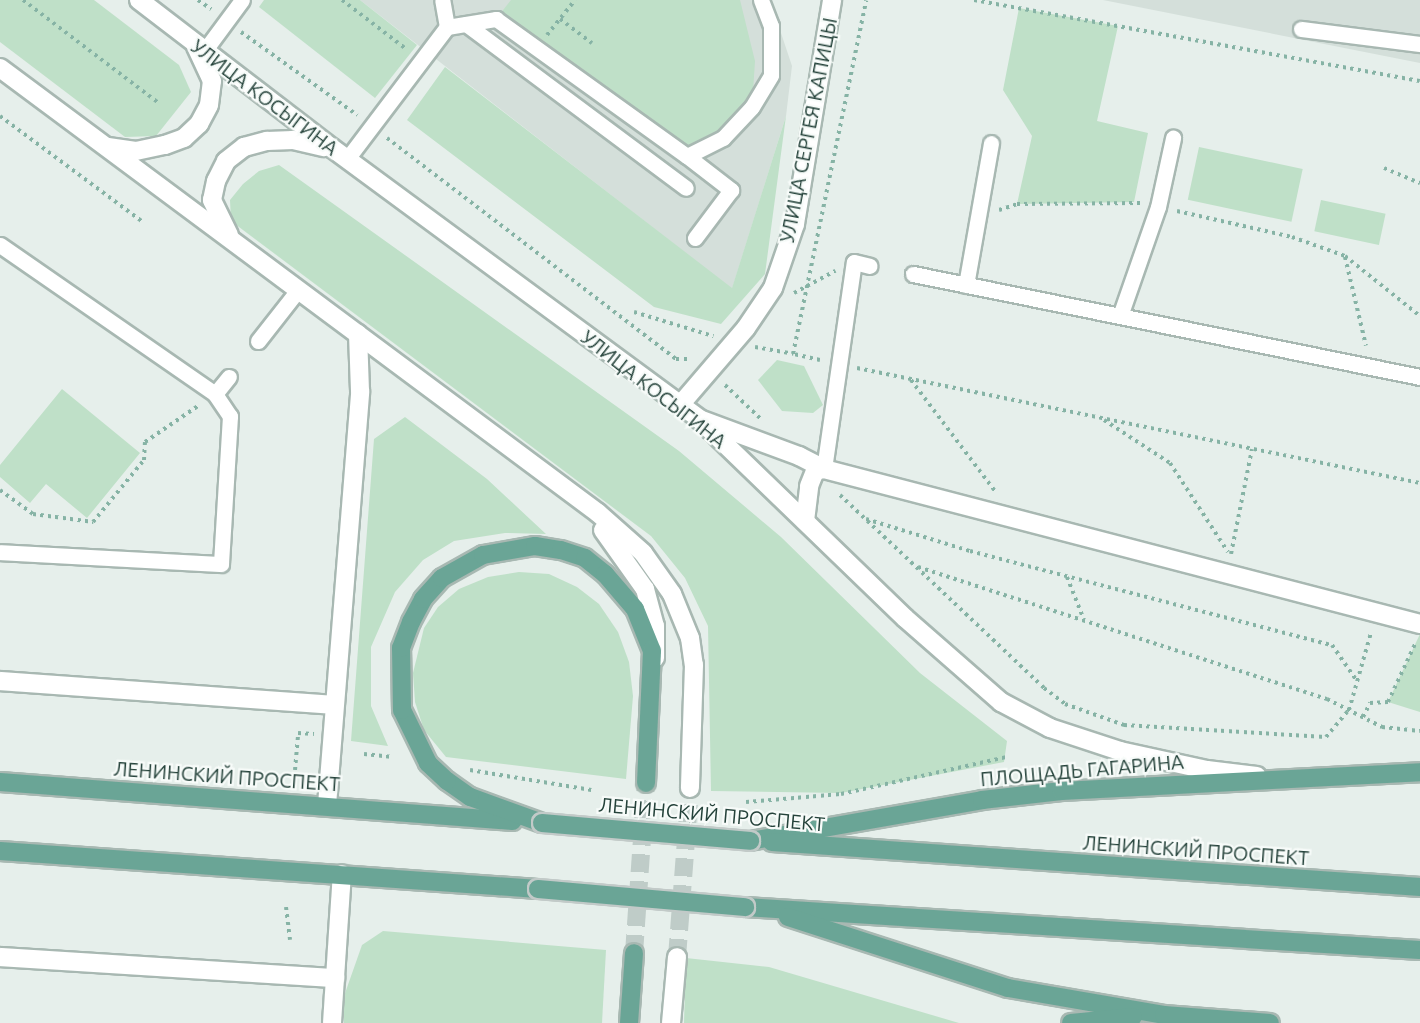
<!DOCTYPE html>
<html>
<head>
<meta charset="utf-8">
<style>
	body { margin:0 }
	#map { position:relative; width:1420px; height:1023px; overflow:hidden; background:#e6efeb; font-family:Ubuntu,sans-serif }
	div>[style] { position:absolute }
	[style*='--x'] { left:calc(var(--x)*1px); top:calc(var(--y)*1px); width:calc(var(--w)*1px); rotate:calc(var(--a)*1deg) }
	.built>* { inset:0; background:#d4dfda }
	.green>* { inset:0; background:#bfe0c8; transform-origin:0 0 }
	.secondary-tunnel>* { height:18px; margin-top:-9px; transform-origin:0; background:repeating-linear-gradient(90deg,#bfccc8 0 18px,transparent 0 27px) }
	.primary-tunnel>* { height:18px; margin-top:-9px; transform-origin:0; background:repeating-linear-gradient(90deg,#bfccc8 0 18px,transparent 0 27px) }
	.path>* { height:4px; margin-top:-2px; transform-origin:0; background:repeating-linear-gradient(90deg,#86b3a5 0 3px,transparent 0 7.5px) }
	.roads { filter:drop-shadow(2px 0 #a8b8b2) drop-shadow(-2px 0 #a8b8b2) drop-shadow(0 2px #a8b8b2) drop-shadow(0 -2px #a8b8b2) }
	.lane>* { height:15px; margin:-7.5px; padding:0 7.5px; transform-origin:7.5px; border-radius:7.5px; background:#fff }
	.street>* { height:18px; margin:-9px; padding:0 9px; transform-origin:9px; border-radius:9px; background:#fff }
	.secondary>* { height:18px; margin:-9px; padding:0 9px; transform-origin:9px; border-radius:9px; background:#fff }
	.primary>* { height:18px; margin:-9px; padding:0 9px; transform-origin:9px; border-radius:9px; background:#6aa596 }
	.bridges { filter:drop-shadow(2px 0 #c2cac8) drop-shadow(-2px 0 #c2cac8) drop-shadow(0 2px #c2cac8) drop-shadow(0 -2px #c2cac8) }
	.primary-bridge>* { height:18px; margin:-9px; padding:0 9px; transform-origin:9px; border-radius:9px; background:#6aa596 }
	span { translate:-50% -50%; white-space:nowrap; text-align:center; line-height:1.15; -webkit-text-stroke:4.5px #f7fbf9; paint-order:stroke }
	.street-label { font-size:20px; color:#24423a }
</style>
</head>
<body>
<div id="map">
	<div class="built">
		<div style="clip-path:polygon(360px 0,770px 0,792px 66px,786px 116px,732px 289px)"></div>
		<div style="clip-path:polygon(1103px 0,1420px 0,1420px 63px)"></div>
	</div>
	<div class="green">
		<div style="clip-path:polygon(0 0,94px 0,179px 65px,191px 92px,156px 136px,125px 137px,0 42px)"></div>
		<div style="clip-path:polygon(264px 0,360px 0,417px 45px,375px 98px,259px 7px)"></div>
		<div style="clip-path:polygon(511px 0,740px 0,755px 61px,752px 107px,687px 156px,496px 19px)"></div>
		<div style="clip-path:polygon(1019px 8px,1118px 26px,1097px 121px,1148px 133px,1134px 202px,1017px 204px,1032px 136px,1003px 90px)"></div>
		<div style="clip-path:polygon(445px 67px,732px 288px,786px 116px,765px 274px,721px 324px,654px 307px,407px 120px)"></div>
		<div style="left:1199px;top:147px;width:106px;height:54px;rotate:12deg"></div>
		<div style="clip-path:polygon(279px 165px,679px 451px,781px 537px,920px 673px,1007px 741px,1004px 762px,841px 793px,711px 791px,708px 626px,685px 578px,651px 536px,231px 221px,230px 200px,243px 184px,259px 171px)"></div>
		<div style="left:1321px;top:200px;width:66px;height:32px;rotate:12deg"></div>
		<div style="clip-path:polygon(777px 360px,804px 366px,823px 405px,813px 413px,782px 411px,758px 380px)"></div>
		<div style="clip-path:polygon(62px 389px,140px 453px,87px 518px,46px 484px,30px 503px,0 477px,0 465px)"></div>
		<div style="clip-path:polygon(405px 417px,487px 479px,546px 534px,505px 533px,454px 541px,423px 560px,395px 592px,371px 647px,371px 706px,388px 746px,351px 741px,374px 439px)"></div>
		<div style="clip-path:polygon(519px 572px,549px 574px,577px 587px,599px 604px,618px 632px,629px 662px,633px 696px,626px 779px,446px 757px,424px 730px,415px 702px,413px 673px,424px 628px,438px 607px,459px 589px,488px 577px)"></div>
		<div style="clip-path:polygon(1420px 634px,1420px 712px,1388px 702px)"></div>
		<div style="clip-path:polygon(383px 931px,606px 950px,602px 1023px,344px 1023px,343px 999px,362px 945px)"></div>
		<div style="clip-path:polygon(686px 958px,769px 967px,959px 1023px,684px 1023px)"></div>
	</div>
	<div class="secondary-tunnel">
		<div style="--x:677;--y:957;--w:169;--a:-85.6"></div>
	</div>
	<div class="primary-tunnel">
		<div style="--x:634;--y:953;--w:170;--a:-86"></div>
	</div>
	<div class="path">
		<div style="--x:23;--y:0;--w:172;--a:37.2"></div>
		<div style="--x:198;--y:0;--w:16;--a:35"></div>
		<div style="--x:342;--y:0;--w:81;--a:37.4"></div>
		<div style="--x:974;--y:0;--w:453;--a:10.3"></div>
		<div style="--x:560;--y:19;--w:40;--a:37"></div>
		<div style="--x:241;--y:32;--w:143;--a:35.6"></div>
		<div style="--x:547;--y:35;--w:45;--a:-51.3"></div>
		<div style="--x:0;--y:116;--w:179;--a:36.6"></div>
		<div style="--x:387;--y:138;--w:364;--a:37.4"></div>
		<div style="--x:676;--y:359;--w:15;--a:0"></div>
		<div style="--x:1384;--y:168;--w:39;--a:23"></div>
		<div style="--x:999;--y:210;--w:19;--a:-18"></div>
		<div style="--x:1017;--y:204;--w:123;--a:-0.5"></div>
		<div style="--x:1177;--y:211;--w:118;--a:12.7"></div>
		<div style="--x:1292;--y:237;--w:56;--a:19.7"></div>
		<div style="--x:1345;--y:256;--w:96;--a:38.7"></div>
		<div style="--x:1345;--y:257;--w:91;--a:76.7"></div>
		<div style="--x:794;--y:293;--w:47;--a:-28.2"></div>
		<div style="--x:634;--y:312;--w:83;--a:16.9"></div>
		<div style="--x:755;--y:347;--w:39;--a:10"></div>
		<div style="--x:820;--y:360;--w:28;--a:-167"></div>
		<div style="--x:793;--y:354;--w:361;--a:-78.3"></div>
		<div style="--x:857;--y:368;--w:575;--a:11.54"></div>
		<div style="--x:911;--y:380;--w:139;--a:52.9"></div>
		<div style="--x:725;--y:385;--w:50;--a:43.4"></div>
		<div style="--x:1104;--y:420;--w:79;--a:33.1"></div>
		<div style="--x:1170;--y:463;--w:106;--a:56.9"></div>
		<div style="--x:0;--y:490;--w:41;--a:36"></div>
		<div style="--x:33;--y:514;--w:61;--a:7.6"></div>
		<div style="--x:93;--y:522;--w:80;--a:-50.6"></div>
		<div style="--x:144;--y:460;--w:18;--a:-87"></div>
		<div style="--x:145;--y:442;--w:64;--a:-34.2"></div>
		<div style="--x:840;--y:495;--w:281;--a:43.4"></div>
		<div style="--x:1044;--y:688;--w:26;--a:37"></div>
		<div style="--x:1065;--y:704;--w:63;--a:19.6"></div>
		<div style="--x:1124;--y:725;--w:202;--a:3.4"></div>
		<div style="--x:1326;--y:737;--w:35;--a:-50"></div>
		<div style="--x:1349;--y:710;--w:80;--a:-74.1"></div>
		<div style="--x:866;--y:519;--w:109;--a:17.1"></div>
		<div style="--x:970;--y:551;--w:374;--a:14.6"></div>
		<div style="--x:1332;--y:645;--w:44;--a:55.2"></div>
		<div style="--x:1231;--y:554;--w:107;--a:-78.7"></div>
		<div style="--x:918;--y:567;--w:430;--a:17.9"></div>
		<div style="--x:1327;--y:699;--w:62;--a:27"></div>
		<div style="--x:1382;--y:727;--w:38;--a:6"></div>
		<div style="--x:1067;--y:577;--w:46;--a:68.4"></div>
		<div style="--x:1363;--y:717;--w:16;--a:-63"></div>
		<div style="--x:1370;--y:703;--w:18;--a:-3"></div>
		<div style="--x:1388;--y:702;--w:64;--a:-65"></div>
		<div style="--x:364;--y:754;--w:29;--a:6"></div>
		<div style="--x:295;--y:770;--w:37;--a:-85"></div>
		<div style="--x:298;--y:733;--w:16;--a:4"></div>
		<div style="--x:470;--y:770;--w:123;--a:9.4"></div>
		<div style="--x:746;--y:802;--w:95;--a:-4.8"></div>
		<div style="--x:841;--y:794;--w:170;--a:-12.6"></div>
		<div style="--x:286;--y:907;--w:33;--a:83"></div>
	</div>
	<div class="roads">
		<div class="lane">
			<div style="--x:466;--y:24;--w:274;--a:36.7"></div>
			<div style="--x:447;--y:27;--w:50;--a:-9.3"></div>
			<div style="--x:496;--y:19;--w:235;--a:35.7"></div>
			<div style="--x:687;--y:156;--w:40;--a:-26.6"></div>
			<div style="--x:723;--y:138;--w:42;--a:-46.9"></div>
			<div style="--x:752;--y:107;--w:37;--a:-59"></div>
			<div style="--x:771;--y:75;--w:49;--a:-90"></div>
			<div style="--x:771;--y:26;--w:28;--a:-111"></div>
			<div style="--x:1301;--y:29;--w:120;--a:7.2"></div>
			<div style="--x:205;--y:50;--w:62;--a:-53.5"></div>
			<div style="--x:687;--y:156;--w:56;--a:37.7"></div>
			<div style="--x:731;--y:190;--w:60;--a:126.9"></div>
			<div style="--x:347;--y:159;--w:166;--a:-52.9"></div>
			<div style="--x:447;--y:27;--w:27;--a:-100"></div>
			<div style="--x:0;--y:245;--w:262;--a:34.7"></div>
			<div style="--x:215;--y:394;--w:27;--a:56"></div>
			<div style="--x:230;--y:416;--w:148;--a:93.5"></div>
			<div style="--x:221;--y:564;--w:221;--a:-176.9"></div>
			<div style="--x:913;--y:274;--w:517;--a:11.48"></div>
			<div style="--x:966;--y:285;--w:144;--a:-80"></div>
			<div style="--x:1120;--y:316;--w:115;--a:-70.8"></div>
			<div style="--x:1158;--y:207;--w:71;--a:-77.7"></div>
			<div style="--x:258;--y:341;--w:65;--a:-51.9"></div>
			<div style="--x:215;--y:394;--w:22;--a:-51"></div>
			<div style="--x:824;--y:469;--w:209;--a:-81.8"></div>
			<div style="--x:854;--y:262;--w:16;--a:14"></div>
		</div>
		<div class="street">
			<div style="--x:680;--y:405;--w:101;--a:-49.4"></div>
			<div style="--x:746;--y:328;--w:48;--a:-56"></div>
			<div style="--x:773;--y:288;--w:68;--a:-71"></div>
			<div style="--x:795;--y:224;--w:227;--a:-80.6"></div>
			<div style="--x:699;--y:419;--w:107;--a:20.3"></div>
			<div style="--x:799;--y:456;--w:28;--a:27"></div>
			<div style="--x:824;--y:469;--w:616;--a:14.58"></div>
			<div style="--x:805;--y:521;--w:35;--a:-83"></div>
			<div style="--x:809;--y:486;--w:16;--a:-68"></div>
			<div style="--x:815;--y:471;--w:9;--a:-13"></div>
			<div style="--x:0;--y:681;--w:334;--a:4.1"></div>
		</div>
		<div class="secondary">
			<div style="--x:139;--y:0;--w:243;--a:37.5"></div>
			<div style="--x:332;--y:148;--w:456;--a:36.4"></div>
			<div style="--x:699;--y:419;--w:286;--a:44"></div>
			<div style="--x:905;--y:618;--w:128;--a:41.2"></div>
			<div style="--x:1001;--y:702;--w:55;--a:28"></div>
			<div style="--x:1050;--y:728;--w:74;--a:18.2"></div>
			<div style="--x:1120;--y:751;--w:89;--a:12.3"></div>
			<div style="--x:1207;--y:770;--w:50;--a:6.8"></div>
			<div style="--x:0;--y:68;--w:745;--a:36.65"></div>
			<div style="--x:598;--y:513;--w:60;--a:41.6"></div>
			<div style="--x:643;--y:553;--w:50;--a:54.7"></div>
			<div style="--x:672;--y:594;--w:48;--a:67.8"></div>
			<div style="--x:690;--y:638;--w:27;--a:82"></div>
			<div style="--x:694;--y:665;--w:123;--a:91.9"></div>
			<div style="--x:108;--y:147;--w:28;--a:8"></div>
			<div style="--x:136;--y:151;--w:30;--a:-12"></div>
			<div style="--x:165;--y:145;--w:20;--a:-20"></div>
			<div style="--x:184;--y:138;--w:21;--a:-43"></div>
			<div style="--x:199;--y:124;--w:21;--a:-62"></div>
			<div style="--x:209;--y:105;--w:24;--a:-83"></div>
			<div style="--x:212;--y:81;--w:38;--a:-115"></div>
			<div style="--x:229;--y:235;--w:39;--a:-116"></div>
			<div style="--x:212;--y:200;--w:19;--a:-78"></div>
			<div style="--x:216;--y:181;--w:22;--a:-63"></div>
			<div style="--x:226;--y:161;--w:23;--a:-38"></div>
			<div style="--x:244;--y:147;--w:24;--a:-15"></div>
			<div style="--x:267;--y:141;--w:26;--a:-2"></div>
			<div style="--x:293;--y:140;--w:32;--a:13"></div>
			<div style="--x:603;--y:530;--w:72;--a:54.6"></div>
			<div style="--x:645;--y:589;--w:38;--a:75"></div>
			<div style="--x:655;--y:626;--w:32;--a:90"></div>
			<div style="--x:327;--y:805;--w:415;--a:-85.4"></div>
			<div style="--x:360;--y:391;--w:57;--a:-92"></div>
			<div style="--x:0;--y:957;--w:336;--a:3.6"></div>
			<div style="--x:332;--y:1023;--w:149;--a:-86.2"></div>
			<div style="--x:671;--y:1023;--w:66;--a:-84.8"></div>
		</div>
		<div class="primary">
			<div style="--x:0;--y:782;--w:514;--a:4.35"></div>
			<div style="--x:542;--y:823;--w:77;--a:-160.1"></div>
			<div style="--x:470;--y:797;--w:28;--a:-145"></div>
			<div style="--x:447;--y:781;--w:26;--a:-137"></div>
			<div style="--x:428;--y:763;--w:59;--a:-116.1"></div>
			<div style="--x:402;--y:710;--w:62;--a:-90.9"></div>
			<div style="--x:401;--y:648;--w:28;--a:-69"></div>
			<div style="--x:411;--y:622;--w:26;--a:-62"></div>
			<div style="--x:423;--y:599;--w:28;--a:-48"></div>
			<div style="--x:442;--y:578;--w:47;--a:-29.3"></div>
			<div style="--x:483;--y:555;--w:53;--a:-9.8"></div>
			<div style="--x:535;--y:546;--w:26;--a:9"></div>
			<div style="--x:561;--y:550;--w:25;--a:18"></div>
			<div style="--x:585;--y:558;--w:26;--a:39"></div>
			<div style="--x:605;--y:574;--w:46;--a:49.4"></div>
			<div style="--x:635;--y:609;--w:45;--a:68"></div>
			<div style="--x:652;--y:651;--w:132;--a:92.6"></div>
			<div style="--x:750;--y:841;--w:236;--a:-10"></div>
			<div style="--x:982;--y:800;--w:80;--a:-6.5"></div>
			<div style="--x:1061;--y:791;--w:360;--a:-3"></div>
			<div style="--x:772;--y:842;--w:650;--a:3.97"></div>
			<div style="--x:0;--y:851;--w:539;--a:4.04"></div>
			<div style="--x:745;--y:907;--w:676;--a:3.65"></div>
			<div style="--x:788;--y:917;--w:231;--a:17.9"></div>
			<div style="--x:1008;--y:988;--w:158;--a:9.8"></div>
			<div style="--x:1164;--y:1015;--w:106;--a:4.3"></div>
			<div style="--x:629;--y:1023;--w:70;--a:-85.9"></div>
			<div style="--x:1071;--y:1023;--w:62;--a:-5.5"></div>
		</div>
	</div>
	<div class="bridges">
		<div class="primary-bridge">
			<div style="--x:542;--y:823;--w:209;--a:4.9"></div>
			<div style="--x:538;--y:889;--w:208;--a:5"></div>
		</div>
	</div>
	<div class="street-label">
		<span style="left:265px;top:97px;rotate:37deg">УЛИЦА КОСЫГИНА</span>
		<span style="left:808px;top:130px;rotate:-79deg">УЛИЦА СЕРГЕЯ КАПИЦЫ</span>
		<span style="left:654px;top:389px;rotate:38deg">УЛИЦА КОСЫГИНА</span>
		<span style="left:1082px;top:770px;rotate:-5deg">ПЛОЩАДЬ ГАГАРИНА</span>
		<span style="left:227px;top:776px;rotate:4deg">ЛЕНИНСКИЙ ПРОСПЕКТ</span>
		<span style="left:712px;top:814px;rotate:5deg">ЛЕНИНСКИЙ ПРОСПЕКТ</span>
		<span style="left:1196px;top:850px;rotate:4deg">ЛЕНИНСКИЙ ПРОСПЕКТ</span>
	</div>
</div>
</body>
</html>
